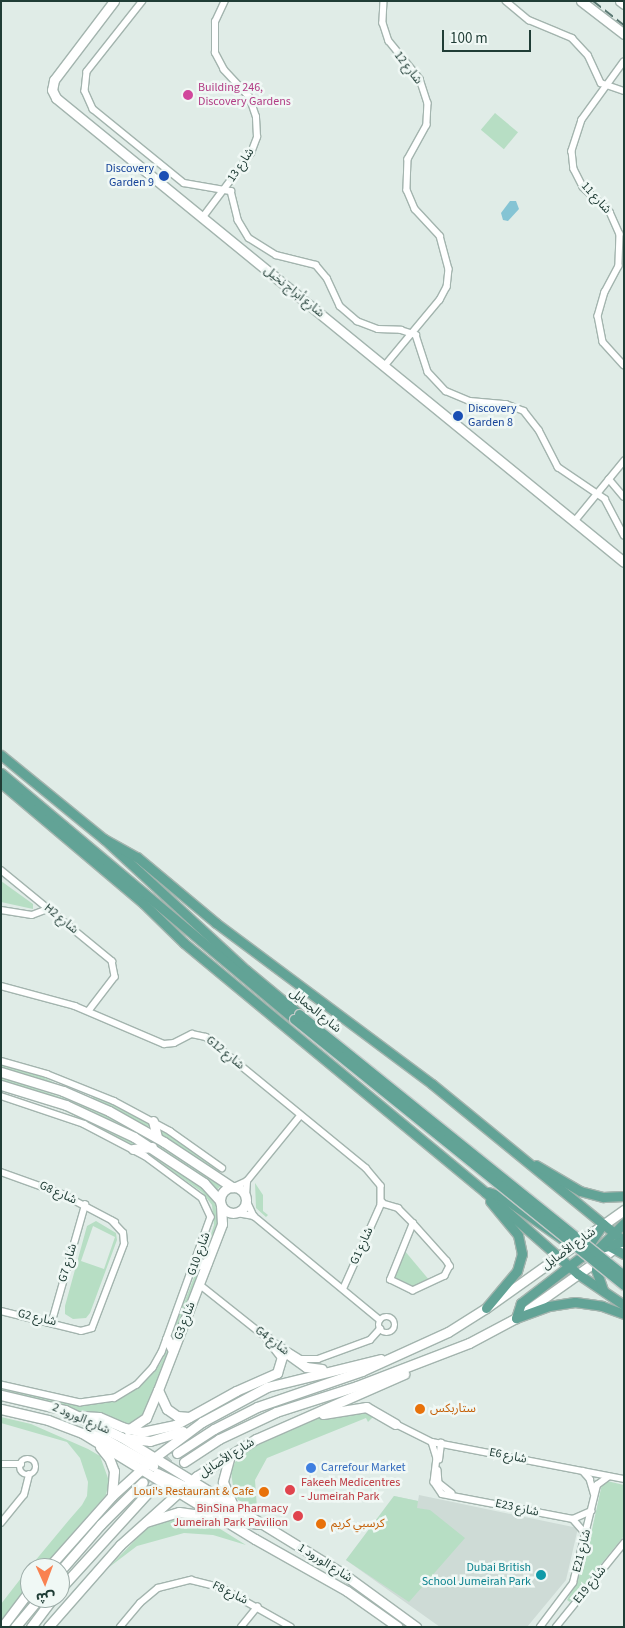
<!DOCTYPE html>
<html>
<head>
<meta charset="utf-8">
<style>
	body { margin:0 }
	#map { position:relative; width:625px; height:1628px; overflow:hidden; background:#e0ece7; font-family:"Source Sans 3","Noto Sans Arabic",sans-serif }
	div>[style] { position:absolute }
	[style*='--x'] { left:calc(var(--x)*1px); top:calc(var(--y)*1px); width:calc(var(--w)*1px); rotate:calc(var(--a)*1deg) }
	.built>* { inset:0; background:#cedbd6 }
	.green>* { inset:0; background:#b7dec4; transform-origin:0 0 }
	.water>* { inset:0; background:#85c4d4 }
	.secondary-tunnel>* { height:9px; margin-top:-4.5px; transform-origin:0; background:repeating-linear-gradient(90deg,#bac9c4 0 9px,transparent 0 13.5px) }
	.roads { filter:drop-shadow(1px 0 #a3b4ae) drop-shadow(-1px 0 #a3b4ae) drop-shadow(0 1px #a3b4ae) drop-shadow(0 -1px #a3b4ae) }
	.street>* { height:5.5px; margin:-2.75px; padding:0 2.75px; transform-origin:2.75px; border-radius:2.75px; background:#fff }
	.street>.ring { margin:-2.75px; padding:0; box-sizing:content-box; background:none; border:5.5px solid #fff; border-radius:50% }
	.secondary>* { height:9px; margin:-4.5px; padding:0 4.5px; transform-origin:4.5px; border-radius:4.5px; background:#fff }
	.secondary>.ring { margin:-4.5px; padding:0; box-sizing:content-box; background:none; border:9px solid #fff; border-radius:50% }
	.primary>* { height:9px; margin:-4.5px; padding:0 4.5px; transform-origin:4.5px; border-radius:4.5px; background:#62a396 }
	.rail>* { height:2px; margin-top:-1px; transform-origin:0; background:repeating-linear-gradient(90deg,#5a7872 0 10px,transparent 0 15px) }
	.bridges { filter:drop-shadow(1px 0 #c1c9c7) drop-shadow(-1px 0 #c1c9c7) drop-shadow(0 1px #c1c9c7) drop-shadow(0 -1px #c1c9c7) }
	.primary-bridge>* { height:9px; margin:-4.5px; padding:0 4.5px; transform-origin:4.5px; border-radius:4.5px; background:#62a396 }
	.dots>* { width:14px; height:14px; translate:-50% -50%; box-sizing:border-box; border:2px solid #f0f8f5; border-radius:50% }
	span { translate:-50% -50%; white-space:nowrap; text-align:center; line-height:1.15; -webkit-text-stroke:5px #f0f8f5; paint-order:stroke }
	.street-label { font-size:12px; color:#203d36 }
	.hotel-label { font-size:12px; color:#b23c85 }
	.left { translate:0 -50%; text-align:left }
	.transit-label { font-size:12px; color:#164399 }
	.right { translate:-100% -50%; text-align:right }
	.food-label { font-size:12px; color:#c56008 }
	.shop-label { font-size:12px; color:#366cbe }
	.health-label { font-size:12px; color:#be3a42 }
	.culture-label { font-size:12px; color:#0d838f }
	.frame { position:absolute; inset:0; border:2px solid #203d36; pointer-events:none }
	.north { position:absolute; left:20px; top:1558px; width:50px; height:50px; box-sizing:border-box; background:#f0f8f5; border:1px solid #9dada9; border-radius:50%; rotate:178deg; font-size:14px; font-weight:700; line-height:20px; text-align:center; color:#203d36 }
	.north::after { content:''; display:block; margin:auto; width:18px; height:22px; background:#f98251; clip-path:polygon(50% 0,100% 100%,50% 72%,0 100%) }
	.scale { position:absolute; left:442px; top:30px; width:89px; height:22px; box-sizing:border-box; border:2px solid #203d36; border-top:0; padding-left:6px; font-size:15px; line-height:18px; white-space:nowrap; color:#203d36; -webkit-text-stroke:4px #f0f8f5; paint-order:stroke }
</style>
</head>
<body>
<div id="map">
	<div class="built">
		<div style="clip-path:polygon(419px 1495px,578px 1528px,566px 1580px,527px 1627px,440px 1627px,346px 1560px,394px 1496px,418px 1501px)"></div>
	</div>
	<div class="green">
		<div style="left:495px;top:113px;width:30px;height:22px;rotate:40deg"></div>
		<div style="clip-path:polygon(1px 881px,33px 904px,33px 909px,1px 902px)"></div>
		<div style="clip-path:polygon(1px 1065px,39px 1075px,65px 1088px,1px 1070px)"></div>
		<div style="clip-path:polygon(1px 1077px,93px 1108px,163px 1145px,222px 1184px,217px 1190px,160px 1148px,100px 1116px,1px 1082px)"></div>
		<div style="left:94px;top:1095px;width:63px;height:4px;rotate:27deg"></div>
		<div style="clip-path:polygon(35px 1099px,60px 1106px,141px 1144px,133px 1145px,65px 1111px)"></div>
		<div style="clip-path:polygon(158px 1129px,182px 1143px,220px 1172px,217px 1175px,161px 1136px)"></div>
		<div style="clip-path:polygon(147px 1151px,192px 1177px,216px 1204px,219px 1218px,203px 1259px,214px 1225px,212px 1205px,202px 1192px,145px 1152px)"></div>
		<div style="clip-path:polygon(255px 1183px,263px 1195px,263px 1211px,268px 1215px,266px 1217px,256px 1208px)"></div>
		<div style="clip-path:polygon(evenodd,96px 1221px,116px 1233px,117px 1240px,90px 1313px,86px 1318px,73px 1319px,65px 1314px,65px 1306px,87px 1226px,96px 1221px,93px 1226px,115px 1237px,104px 1269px,81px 1261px,93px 1226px)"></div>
		<div style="clip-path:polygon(404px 1250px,430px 1281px,415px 1289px,393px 1279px)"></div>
		<div style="clip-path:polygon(202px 1267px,173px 1341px,172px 1334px,196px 1272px)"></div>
		<div style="clip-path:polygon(168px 1348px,169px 1353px,143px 1415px,132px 1423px,122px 1424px,31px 1397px,1px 1392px,1px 1389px,29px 1394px,75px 1405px,108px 1402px,127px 1395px,143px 1383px,160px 1364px)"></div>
		<div style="clip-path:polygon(355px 1409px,376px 1414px,368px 1422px,366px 1418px,267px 1458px,255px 1480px,257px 1508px,238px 1500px,234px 1493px,231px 1472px,235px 1462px,247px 1451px,302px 1422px)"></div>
		<div style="clip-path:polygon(1px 1417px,31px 1424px,88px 1449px,100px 1456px,109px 1481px,106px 1495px,42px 1568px,30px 1568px,30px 1584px,1px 1620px,1px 1604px,25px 1573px,69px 1520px,82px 1505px,87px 1496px,88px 1482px,80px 1458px,67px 1442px,1px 1423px)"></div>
		<div style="clip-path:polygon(607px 1481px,624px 1485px,624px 1536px,570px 1602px,567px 1600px,584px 1566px,602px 1484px)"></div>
		<div style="clip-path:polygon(394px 1496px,418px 1501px,417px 1508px,430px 1510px,465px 1538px,409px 1602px,346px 1560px)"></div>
		<div style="clip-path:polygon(182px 1517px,209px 1522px,246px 1545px,213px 1535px,184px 1533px,137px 1546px,108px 1568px,151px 1524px)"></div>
	</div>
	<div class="water">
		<div style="clip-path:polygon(510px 201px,516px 201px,519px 209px,508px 221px,503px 220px,501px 213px)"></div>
	</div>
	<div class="secondary-tunnel">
		<div style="--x:143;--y:1482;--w:45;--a:-40.5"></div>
		<div style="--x:150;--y:1490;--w:44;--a:-39.5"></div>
	</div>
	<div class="roads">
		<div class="street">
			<div style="--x:143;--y:1;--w:90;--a:128.3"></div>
			<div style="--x:87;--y:72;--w:19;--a:96"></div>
			<div style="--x:85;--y:91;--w:20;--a:66"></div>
			<div style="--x:93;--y:109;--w:117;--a:39.1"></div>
			<div style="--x:184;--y:183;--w:48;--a:9.7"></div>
			<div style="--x:231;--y:191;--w:30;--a:76"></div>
			<div style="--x:238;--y:220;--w:21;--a:59"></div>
			<div style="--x:249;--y:238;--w:32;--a:32"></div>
			<div style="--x:276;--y:255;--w:41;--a:14"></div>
			<div style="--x:316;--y:265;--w:17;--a:50"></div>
			<div style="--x:327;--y:278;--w:31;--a:65"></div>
			<div style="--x:340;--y:306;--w:23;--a:41"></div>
			<div style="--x:357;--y:321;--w:22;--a:21"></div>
			<div style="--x:378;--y:329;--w:23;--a:2"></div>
			<div style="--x:401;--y:330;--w:16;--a:18"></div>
			<div style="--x:416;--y:335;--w:39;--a:72"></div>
			<div style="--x:428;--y:372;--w:26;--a:47"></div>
			<div style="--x:446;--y:391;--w:26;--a:23"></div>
			<div style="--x:470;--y:401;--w:36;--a:5"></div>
			<div style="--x:506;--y:404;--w:19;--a:21"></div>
			<div style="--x:524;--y:411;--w:24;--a:52"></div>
			<div style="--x:539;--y:430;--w:42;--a:62.8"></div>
			<div style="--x:558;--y:467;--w:57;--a:34.2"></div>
			<div style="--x:605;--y:499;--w:41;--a:62.2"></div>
			<div style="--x:384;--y:1;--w:22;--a:93"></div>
			<div style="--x:383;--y:23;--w:19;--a:72"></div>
			<div style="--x:389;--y:41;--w:49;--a:50.8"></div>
			<div style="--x:420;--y:79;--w:25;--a:72"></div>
			<div style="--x:428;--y:103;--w:22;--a:93"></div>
			<div style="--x:427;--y:125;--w:39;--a:119"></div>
			<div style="--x:408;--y:159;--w:31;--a:92"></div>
			<div style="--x:407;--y:190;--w:21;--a:67"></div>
			<div style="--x:415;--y:209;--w:37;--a:47"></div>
			<div style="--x:440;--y:236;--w:34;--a:75"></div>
			<div style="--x:449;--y:269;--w:18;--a:96"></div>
			<div style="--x:447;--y:287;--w:15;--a:118"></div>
			<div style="--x:440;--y:300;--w:86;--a:129.8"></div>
			<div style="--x:506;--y:1;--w:30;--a:40"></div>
			<div style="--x:529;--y:20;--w:47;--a:22.7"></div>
			<div style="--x:572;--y:38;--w:23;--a:47"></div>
			<div style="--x:588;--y:55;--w:31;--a:65"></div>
			<div style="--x:601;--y:83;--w:24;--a:19"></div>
			<div style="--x:624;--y:62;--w:72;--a:125.9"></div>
			<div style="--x:582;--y:120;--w:33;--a:108"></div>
			<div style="--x:572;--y:151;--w:18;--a:84"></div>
			<div style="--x:574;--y:169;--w:20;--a:63"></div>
			<div style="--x:583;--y:187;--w:37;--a:43"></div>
			<div style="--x:610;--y:212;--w:24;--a:66"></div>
			<div style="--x:620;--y:234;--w:32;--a:92"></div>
			<div style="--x:619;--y:266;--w:30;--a:118"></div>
			<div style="--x:605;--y:292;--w:25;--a:106"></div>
			<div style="--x:598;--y:316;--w:26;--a:79"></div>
			<div style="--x:603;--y:342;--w:31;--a:48"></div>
			<div style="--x:203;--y:217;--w:80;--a:-53.1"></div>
			<div style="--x:251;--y:153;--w:17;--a:-69"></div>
			<div style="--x:257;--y:137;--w:20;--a:-93"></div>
			<div style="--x:256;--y:117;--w:21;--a:-109"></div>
			<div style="--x:249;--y:97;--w:37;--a:-133"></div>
			<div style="--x:224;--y:70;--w:19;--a:-118"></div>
			<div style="--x:215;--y:53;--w:31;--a:-90"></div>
			<div style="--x:215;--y:22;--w:23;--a:-65"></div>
			<div style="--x:609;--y:479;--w:23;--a:50"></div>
			<div style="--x:574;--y:522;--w:79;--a:-50.7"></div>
			<div style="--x:1;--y:870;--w:144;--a:39.3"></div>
			<div style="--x:112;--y:961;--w:16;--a:79"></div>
			<div style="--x:115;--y:977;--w:43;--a:127.4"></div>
			<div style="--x:1;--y:910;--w:31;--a:9"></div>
			<div style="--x:32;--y:915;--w:17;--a:-21"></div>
			<div style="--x:1;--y:986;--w:77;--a:15.1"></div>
			<div style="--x:75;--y:1006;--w:97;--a:23.1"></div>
			<div style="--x:164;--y:1044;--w:10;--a:-6"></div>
			<div style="--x:174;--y:1043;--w:20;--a:-27"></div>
			<div style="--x:192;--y:1034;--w:14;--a:12"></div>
			<div style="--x:206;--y:1037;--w:207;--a:39.3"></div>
			<div style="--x:366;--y:1168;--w:23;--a:50"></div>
			<div style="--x:381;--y:1186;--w:17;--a:90"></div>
			<div style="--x:1;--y:1061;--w:48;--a:15.8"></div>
			<div style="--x:47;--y:1074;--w:72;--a:21.9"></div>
			<div style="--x:114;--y:1101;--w:64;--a:28.2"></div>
			<div style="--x:170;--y:1131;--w:64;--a:35.4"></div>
			<div style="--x:1;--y:1096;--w:88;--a:18.6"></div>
			<div style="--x:84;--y:1124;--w:69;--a:27.7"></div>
			<div style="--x:145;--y:1156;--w:71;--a:36.4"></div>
			<div style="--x:202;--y:1198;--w:21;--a:65"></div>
			<div style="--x:211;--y:1217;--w:144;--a:109.9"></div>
			<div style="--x:162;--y:1352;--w:18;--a:119"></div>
			<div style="--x:153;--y:1368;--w:23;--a:133"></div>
			<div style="--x:137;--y:1385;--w:26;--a:149"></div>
			<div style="--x:115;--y:1398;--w:35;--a:172"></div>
			<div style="--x:80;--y:1403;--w:81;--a:-167.2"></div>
			<div style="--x:1;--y:1172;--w:65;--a:19.8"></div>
			<div style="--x:62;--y:1194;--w:60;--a:27.8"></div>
			<div style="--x:234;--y:1187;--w:14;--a:-25"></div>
			<div style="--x:247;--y:1181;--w:84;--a:-50.8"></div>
			<div style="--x:246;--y:1196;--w:15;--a:-86"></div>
			<div style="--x:246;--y:1199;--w:19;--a:65"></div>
			<div style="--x:254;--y:1216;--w:163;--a:39.5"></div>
			<div style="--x:381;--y:1203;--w:18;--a:16"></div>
			<div style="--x:398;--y:1208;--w:21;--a:45"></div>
			<div style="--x:413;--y:1223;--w:51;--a:48.2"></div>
			<div style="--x:447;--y:1261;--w:6;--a:59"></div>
			<div style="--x:450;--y:1266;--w:11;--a:117"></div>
			<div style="--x:445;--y:1276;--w:35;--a:155"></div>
			<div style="--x:413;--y:1291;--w:25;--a:-154"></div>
			<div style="--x:390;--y:1280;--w:61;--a:-68"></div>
			<div style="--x:237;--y:1213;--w:17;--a:10"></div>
			<div style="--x:199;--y:1284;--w:87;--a:38.5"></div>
			<div style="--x:267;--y:1338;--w:39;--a:32"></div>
			<div style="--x:300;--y:1359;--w:18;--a:0"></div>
			<div style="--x:318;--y:1359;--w:55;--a:-20.1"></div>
			<div style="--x:370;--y:1340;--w:15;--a:-48"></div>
			<div style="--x:343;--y:1289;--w:95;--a:-65.9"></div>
			<div style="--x:1;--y:1311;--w:82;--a:14"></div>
			<div style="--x:81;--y:1331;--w:11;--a:-15"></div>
			<div style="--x:92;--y:1328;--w:90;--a:-69.1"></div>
			<div style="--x:124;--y:1244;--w:11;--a:-95"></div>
			<div style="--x:123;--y:1233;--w:16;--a:-133"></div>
			<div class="ring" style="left:379px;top:1317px;width:10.5px;height:10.5px"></div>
			<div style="--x:52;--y:1321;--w:121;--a:-74.1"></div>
			<div style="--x:396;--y:1424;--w:40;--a:26.6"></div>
			<div style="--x:432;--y:1442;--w:196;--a:10.9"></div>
			<div style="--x:432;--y:1442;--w:17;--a:73"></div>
			<div style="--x:437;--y:1458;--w:24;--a:97"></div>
			<div style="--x:434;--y:1482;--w:14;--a:56"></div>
			<div style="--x:442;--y:1494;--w:133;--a:10.8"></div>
			<div style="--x:573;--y:1519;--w:20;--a:49"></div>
			<div class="ring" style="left:20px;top:1459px;width:10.5px;height:10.5px"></div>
			<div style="--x:439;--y:1460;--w:17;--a:-83"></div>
			<div style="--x:1;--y:1464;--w:20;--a:0"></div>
			<div style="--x:438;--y:1470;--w:13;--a:86"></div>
			<div style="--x:439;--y:1483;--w:16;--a:38"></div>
			<div style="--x:583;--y:1471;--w:11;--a:49"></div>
			<div style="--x:590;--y:1479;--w:15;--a:74"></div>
			<div style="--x:573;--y:1519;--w:20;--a:-24"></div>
			<div style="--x:1;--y:1523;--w:36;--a:-51"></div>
			<div style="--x:24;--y:1495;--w:21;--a:-76"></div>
			<div style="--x:120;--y:1627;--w:31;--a:-50"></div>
			<div style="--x:140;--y:1603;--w:23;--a:-40"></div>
			<div style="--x:158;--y:1588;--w:34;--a:-14"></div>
			<div style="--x:191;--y:1580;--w:30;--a:14"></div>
			<div style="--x:220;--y:1587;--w:81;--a:29.4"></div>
			<div style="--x:241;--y:1627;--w:26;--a:-51"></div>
			<div style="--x:540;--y:1627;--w:55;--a:-53.1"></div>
			<div style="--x:573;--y:1583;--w:101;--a:-76.2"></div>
			<div style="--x:597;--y:1485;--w:14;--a:-36"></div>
			<div style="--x:556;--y:1627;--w:108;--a:-51"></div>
		</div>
		<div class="secondary">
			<div style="--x:114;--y:1;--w:99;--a:127.2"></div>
			<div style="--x:54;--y:80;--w:10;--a:101"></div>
			<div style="--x:52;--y:90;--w:9;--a:63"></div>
			<div style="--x:56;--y:98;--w:733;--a:39.25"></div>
			<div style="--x:581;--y:1;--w:54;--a:37.5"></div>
			<div style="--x:620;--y:1;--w:5;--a:37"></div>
			<div style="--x:1;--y:1072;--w:65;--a:17"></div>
			<div style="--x:63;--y:1091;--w:50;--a:23.5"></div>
			<div style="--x:109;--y:1111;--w:63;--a:29.4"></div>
			<div style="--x:164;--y:1142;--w:82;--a:33.5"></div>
			<div style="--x:1;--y:1085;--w:68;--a:17.1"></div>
			<div style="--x:66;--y:1105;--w:75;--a:25.2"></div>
			<div style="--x:134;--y:1137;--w:84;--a:33.3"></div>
			<div style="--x:204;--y:1183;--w:24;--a:48"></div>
			<div style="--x:153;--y:1121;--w:16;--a:76"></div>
			<div style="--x:133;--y:1149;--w:19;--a:-6"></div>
			<div class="ring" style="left:220px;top:1187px;width:17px;height:17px"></div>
			<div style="--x:194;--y:1265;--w:13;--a:-9"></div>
			<div style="--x:167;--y:1339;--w:13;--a:63"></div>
			<div style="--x:288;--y:1354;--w:22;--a:36"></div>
			<div style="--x:306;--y:1367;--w:16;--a:7"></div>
			<div style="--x:158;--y:1390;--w:21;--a:65"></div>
			<div style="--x:167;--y:1409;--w:12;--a:35"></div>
			<div style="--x:177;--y:1416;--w:12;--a:5"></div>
			<div style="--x:1;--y:1395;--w:66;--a:13.2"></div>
			<div style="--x:65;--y:1410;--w:62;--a:25.7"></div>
			<div style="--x:121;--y:1437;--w:259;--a:31.6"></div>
			<div style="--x:342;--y:1573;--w:92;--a:36.1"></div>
			<div style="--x:1;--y:1409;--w:48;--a:13.2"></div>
			<div style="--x:48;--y:1420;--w:36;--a:21"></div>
			<div style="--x:82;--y:1433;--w:203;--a:31.5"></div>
			<div style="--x:255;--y:1539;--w:106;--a:29.5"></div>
			<div style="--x:347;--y:1591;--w:62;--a:35.2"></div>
			<div style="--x:323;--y:1414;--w:44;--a:-9.2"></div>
			<div style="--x:366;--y:1407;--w:34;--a:30"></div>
			<div style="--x:81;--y:1416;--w:18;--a:3"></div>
			<div style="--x:99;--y:1417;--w:25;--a:23"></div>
			<div style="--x:122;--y:1427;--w:21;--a:14"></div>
			<div style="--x:142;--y:1432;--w:34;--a:-12"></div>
			<div style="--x:175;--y:1425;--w:70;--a:-29.1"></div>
			<div style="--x:236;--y:1391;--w:45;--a:-23.7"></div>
			<div style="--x:277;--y:1373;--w:17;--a:-73"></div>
			<div style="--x:282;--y:1357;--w:24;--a:-128"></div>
			<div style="--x:128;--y:1430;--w:22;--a:-34"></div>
			<div style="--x:146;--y:1418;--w:30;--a:-67"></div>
			<div style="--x:158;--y:1390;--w:178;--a:-68.9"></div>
			<div style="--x:222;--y:1224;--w:19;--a:-93"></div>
			<div style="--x:84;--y:1433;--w:16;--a:11"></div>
			<div style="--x:100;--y:1436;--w:61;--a:29.5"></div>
			<div style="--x:126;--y:1438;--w:24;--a:7"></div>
			<div style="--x:150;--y:1441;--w:34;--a:-17"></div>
			<div style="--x:100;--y:1447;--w:14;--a:51"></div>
			<div style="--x:109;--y:1458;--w:14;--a:69"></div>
			<div style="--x:114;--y:1471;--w:25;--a:95"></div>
			<div style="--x:177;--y:1453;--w:44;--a:-33"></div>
			<div style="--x:214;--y:1429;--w:48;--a:-27.1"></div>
			<div style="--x:257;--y:1407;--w:111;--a:-18.9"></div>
			<div style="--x:362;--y:1371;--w:94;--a:-24.4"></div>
			<div style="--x:448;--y:1332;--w:45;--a:-32.3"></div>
			<div style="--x:486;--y:1308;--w:169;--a:-35.4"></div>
			<div style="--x:230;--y:1455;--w:28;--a:105"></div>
			<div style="--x:223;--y:1482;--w:26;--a:67"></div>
			<div style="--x:184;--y:1462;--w:42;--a:-33.3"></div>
			<div style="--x:219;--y:1439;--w:63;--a:-25.3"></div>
			<div style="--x:276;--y:1412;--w:85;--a:-17.8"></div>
			<div style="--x:357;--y:1386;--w:120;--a:-21"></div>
			<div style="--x:469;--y:1343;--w:53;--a:-28"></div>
			<div style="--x:516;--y:1318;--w:126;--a:-35.3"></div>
			<div style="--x:157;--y:1473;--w:30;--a:26"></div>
			<div style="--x:184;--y:1486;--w:69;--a:31.4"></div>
			<div style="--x:243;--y:1522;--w:17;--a:7"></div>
			<div style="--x:146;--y:1522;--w:34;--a:-17"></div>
			<div style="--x:179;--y:1512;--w:34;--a:8"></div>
			<div style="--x:48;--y:1568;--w:96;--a:-48.4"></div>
			<div style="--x:112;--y:1496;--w:57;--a:-42.1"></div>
			<div style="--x:154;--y:1458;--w:60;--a:-36.9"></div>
			<div style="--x:202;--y:1422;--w:74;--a:-28.3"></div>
			<div style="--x:267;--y:1387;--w:117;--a:-13.8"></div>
			<div style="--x:60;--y:1571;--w:62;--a:-48.9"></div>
			<div style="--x:101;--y:1524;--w:59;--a:-45"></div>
			<div style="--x:60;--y:1589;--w:134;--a:-47.7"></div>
			<div style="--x:2;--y:1627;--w:46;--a:-52.9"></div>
			<div style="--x:15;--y:1627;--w:38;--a:-50"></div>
			<div style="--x:31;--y:1627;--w:36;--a:-53"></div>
			<div style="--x:48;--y:1627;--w:109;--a:-48.7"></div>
			<div style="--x:120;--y:1545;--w:103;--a:-41.9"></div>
			<div style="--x:197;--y:1476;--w:70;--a:-32.1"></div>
			<div style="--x:256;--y:1439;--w:162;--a:-23.7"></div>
		</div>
		<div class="primary">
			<div style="--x:1;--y:755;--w:133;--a:39.2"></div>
			<div style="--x:104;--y:839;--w:193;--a:42.7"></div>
			<div style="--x:246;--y:970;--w:69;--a:39.7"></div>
			<div style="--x:1;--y:773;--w:383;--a:40"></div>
			<div style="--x:1;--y:783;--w:186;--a:40.2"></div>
			<div style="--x:143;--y:903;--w:57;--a:44.3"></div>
			<div style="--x:184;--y:943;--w:391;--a:39.6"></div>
			<div style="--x:485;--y:1192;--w:124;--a:41.4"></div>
			<div style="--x:578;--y:1274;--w:55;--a:34"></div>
			<div style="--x:104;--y:839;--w:38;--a:29"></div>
			<div style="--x:137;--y:857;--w:103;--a:39.9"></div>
			<div style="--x:216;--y:923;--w:269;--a:36.7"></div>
			<div style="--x:432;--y:1084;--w:248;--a:39.3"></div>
			<div style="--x:536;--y:1165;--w:51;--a:30.6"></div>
			<div style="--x:580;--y:1191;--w:24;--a:15"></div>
			<div style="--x:603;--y:1197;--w:21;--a:-3"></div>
			<div style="--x:488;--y:1192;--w:14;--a:17"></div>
			<div style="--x:501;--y:1196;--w:85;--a:35"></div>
			<div style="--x:603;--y:1224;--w:40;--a:124"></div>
			<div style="--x:581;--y:1257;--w:76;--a:142.5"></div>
			<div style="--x:521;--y:1303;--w:16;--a:108"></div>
			<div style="--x:516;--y:1318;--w:35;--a:-20"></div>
			<div style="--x:549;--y:1306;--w:26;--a:-9"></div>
			<div style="--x:575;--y:1302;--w:27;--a:8"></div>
			<div style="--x:602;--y:1306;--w:23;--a:20"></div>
			<div style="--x:607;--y:1245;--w:19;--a:28"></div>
			<div style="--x:586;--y:1248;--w:12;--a:5"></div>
			<div style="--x:598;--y:1249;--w:27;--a:-17"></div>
			<div style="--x:603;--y:1290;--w:21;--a:-109"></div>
			<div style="--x:596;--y:1270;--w:21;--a:-85"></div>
			<div style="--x:598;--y:1249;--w:37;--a:-45"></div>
			<div style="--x:486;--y:1308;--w:48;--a:-50"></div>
			<div style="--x:517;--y:1271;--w:18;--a:-74"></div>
			<div style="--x:522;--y:1254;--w:19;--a:-102"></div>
			<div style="--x:518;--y:1235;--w:44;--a:-129.5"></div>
		</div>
	</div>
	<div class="rail">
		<div style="--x:593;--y:1;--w:39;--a:38"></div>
	</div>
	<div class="bridges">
		<div class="primary-bridge">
			<div style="--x:299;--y:1014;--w:417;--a:38.8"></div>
			<div style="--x:294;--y:1019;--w:424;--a:38.9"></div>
		</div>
	</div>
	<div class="dots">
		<div style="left:188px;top:95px;background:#d1479c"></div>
		<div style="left:164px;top:176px;background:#1a4fb4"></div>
		<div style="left:458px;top:416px;background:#1a4fb4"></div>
		<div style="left:420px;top:1409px;background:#e8710a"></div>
		<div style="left:311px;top:1468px;background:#3f7fe0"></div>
		<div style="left:290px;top:1490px;background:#e0444e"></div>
		<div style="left:264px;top:1492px;background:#e8710a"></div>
		<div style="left:298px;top:1516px;background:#e0444e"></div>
		<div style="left:321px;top:1524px;background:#e8710a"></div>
		<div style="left:541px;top:1575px;background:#0f9aa8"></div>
	</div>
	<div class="street-label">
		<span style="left:408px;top:68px;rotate:52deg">شارع 12</span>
		<span style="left:241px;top:165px;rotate:-56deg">شارع 13</span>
		<span style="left:596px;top:198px;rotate:48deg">شارع 11</span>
		<span style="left:294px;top:292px;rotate:39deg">شارع أبراج نخيل</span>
		<span style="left:61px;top:919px;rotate:39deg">H2 شارع</span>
		<span style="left:315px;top:1011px;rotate:39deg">شارع الجمايل</span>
		<span style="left:225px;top:1053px;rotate:39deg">G12 شارع</span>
		<span style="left:58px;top:1193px;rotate:24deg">G8 شارع</span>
		<span style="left:362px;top:1246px;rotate:-66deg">G1 شارع</span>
		<span style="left:569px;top:1249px;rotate:-36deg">شارع الأصايل</span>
		<span style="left:199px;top:1254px;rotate:-70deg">G10 شارع</span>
		<span style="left:68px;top:1263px;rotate:-74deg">G7 شارع</span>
		<span style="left:37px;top:1318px;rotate:13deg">G2 شارع</span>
		<span style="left:185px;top:1321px;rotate:-69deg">G3 شارع</span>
		<span style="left:272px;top:1341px;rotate:37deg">G4 شارع</span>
		<span style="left:81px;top:1419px;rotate:23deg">شارع الورود 2</span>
		<span style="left:508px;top:1456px;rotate:11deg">E6 شارع</span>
		<span style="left:227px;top:1458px;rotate:-32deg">شارع الأصايل</span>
		<span style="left:517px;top:1508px;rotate:12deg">E23 شارع</span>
		<span style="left:582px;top:1551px;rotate:-76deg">E21 شارع</span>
		<span style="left:325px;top:1563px;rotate:32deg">شارع الورود 1</span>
		<span style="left:590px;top:1585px;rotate:-51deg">E19 شارع</span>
		<span style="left:230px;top:1593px;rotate:26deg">F8 شارع</span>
	</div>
	<div class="hotel-label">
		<span class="left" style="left:198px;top:95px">Building 246,<br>Discovery Gardens</span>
	</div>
	<div class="transit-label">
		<span class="right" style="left:154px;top:176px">Discovery<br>Garden 9</span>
		<span class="left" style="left:468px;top:416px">Discovery<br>Garden 8</span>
	</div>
	<div class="food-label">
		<span class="left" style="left:430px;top:1409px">ستاربكس</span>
		<span class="right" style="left:254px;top:1492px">Loui's Restaurant &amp; Cafe</span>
		<span class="left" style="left:331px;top:1524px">كرسبي كريم</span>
	</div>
	<div class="shop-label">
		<span class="left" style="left:321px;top:1468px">Carrefour Market</span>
	</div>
	<div class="health-label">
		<span class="left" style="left:301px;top:1490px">Fakeeh Medicentres<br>- Jumeirah Park</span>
		<span class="right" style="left:288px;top:1516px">BinSina Pharmacy<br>Jumeirah Park Pavilion</span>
	</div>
	<div class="culture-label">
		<span class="right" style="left:531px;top:1575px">Dubai British<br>School Jumeirah Park</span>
	</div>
	<div class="frame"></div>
	<div class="north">ش</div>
	<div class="scale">100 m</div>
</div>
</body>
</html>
